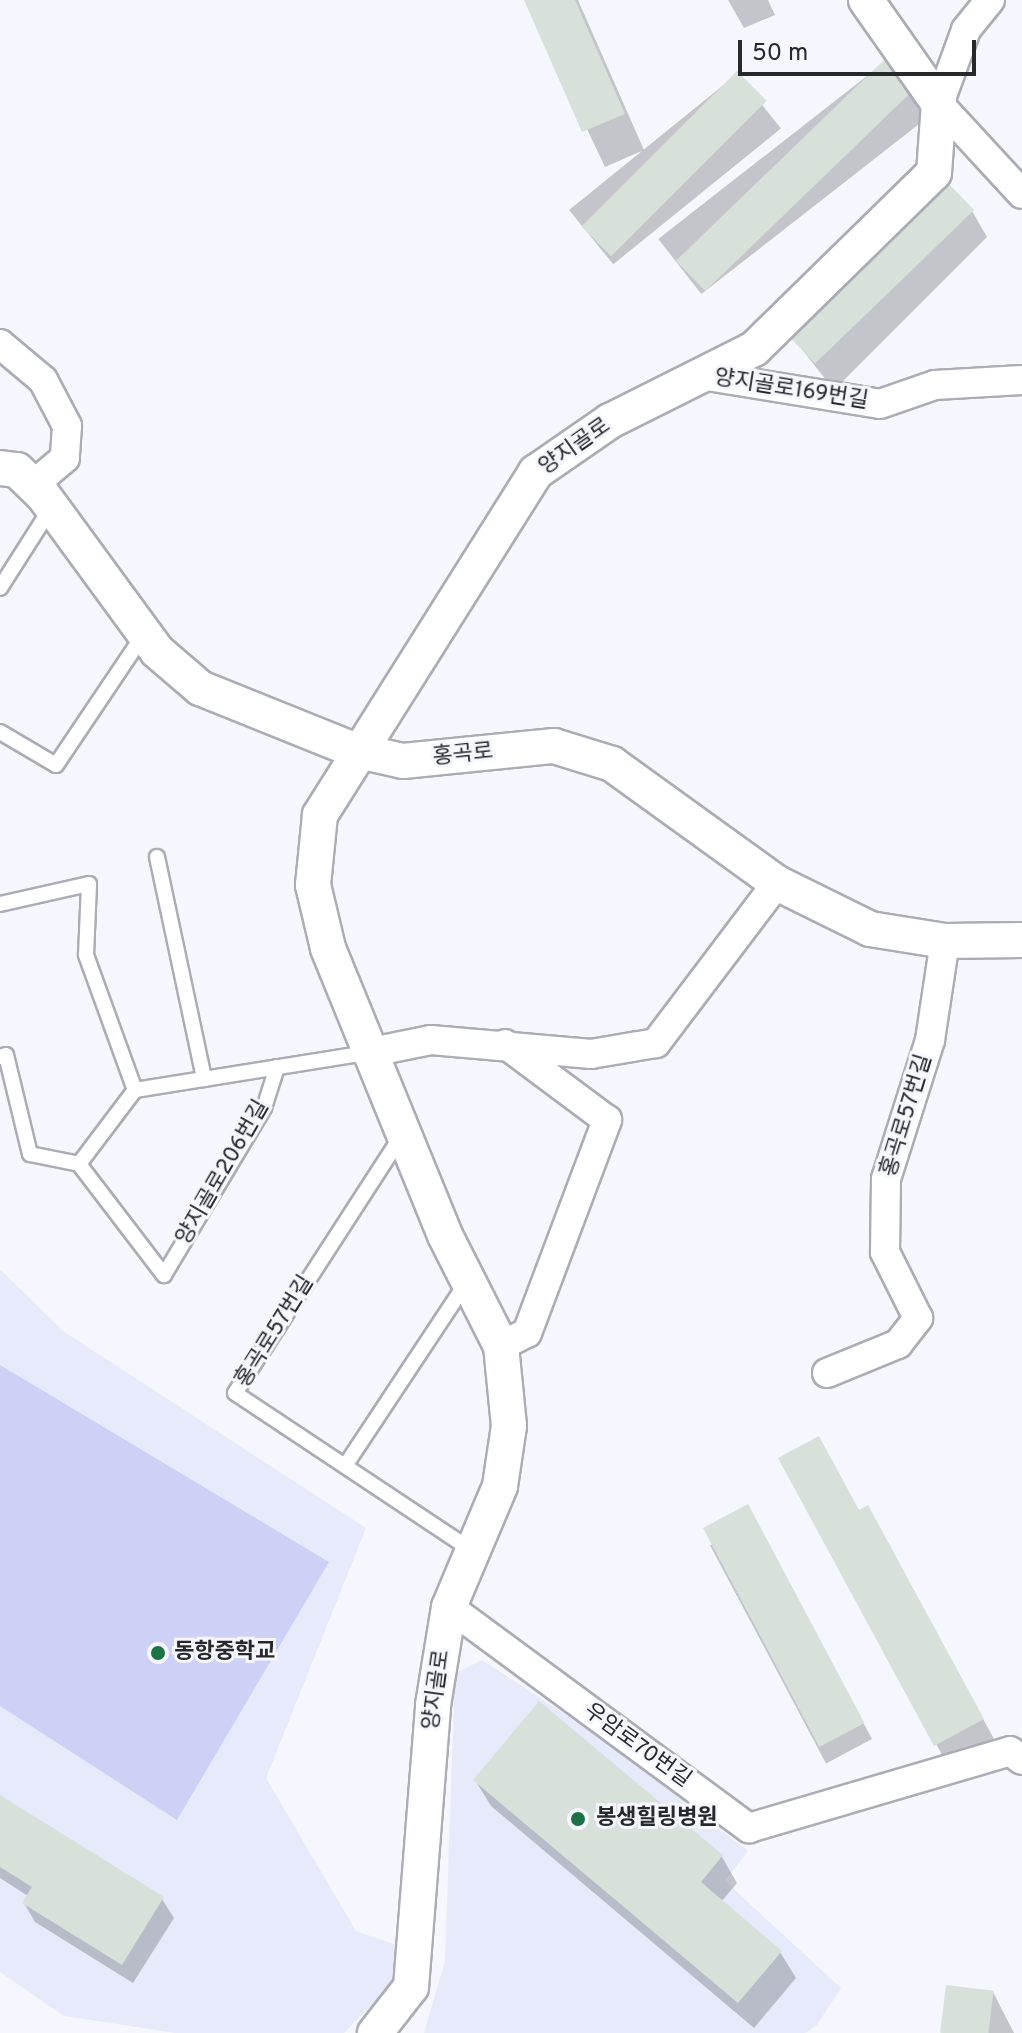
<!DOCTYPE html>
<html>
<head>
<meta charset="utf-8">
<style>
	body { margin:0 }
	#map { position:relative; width:1022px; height:2033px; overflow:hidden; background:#f5f6fe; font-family:Overpass,"Noto Sans KR",sans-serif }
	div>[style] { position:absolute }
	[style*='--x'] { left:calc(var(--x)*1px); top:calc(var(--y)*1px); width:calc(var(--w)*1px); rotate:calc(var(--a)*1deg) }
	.built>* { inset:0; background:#e7eafb }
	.green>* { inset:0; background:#cdd1f5 }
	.shadow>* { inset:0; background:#0003; transform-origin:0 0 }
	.building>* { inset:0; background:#d7e1da; transform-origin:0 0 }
	.roads { filter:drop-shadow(2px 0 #abacb5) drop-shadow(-2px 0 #abacb5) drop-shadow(0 2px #abacb5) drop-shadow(0 -2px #abacb5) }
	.service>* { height:14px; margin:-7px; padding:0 7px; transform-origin:7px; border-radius:7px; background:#fff }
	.minor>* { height:28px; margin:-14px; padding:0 14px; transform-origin:14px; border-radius:14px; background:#fff }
	.tertiary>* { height:34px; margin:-17px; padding:0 17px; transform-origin:17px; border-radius:17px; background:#fff }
	.dots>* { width:22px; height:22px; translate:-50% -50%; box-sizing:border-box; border:4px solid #f5f6fe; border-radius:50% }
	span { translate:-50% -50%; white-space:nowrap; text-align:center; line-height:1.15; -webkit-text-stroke:6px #f5f6fe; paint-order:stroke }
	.street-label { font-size:22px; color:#27282b }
	.poi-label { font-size:22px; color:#27282b; font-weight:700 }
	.left { translate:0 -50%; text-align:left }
	.scale { position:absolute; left:738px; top:40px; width:238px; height:36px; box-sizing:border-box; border:4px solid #27282b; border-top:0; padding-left:10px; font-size:24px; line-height:28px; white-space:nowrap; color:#27282b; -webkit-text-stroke:6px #f5f6fe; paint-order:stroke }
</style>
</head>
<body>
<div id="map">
	<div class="built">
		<div style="clip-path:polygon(0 1269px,63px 1331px,366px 1528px,266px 1778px,356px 1931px,399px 1946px,398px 1978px,344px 2033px,176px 2033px,64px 2016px,0 1972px)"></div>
		<div style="clip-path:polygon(482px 1660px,604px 1740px,748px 1851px,725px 1881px,841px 1988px,817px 2025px,805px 2033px,424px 2033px,445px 1961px,455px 1674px)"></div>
	</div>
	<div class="green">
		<div style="clip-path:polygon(0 1365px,329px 1562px,177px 1820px,0 1706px)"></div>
	</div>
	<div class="shadow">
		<div style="clip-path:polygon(526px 0,578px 0,644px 150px,605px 167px)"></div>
		<div style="clip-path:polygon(768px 0,775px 15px,744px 28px,728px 0)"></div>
		<div style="left:886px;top:61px;width:70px;height:289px;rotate:52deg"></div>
		<div style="left:737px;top:74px;width:70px;height:216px;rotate:51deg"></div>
		<div style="clip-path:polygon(972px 211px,987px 237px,834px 390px,793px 338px)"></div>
		<div style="clip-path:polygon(781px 1459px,879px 1527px,994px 1739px,947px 1764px)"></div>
		<div style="left:756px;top:1521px;width:247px;height:52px;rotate:62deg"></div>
		<div style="clip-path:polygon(540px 1704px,722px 1857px,737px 1883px,721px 1902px,780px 1952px,796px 1978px,754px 2028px,491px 1806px,475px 1780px)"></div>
		<div style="clip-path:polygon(0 1797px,162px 1899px,174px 1918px,133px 1983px,35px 1922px,24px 1903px,28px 1896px,0 1878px)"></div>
		<div style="clip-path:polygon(993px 1992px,1014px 2033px,942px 2033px)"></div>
	</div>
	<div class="building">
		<div style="clip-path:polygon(524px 0,575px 0,625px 114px,582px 132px)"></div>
		<div style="left:886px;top:58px;width:42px;height:292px;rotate:46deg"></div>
		<div style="left:737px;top:71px;width:42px;height:220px;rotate:45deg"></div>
		<div style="left:947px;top:182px;width:39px;height:221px;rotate:46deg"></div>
		<div style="clip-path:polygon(819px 1436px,859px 1510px,868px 1505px,984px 1719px,934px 1746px,778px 1458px)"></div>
		<div style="left:748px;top:1504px;width:248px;height:51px;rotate:62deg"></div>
		<div style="clip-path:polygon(539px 1701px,723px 1855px,701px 1882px,782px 1951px,738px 2003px,473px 1780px)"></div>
		<div style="clip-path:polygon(0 1795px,164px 1897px,122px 1965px,22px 1903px,32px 1887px,0 1867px)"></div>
		<div style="left:946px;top:1985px;width:48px;height:48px;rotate:7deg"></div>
	</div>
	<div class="roads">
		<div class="service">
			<div style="--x:0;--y:588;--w:95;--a:-57.5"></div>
			<div style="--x:0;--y:732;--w:65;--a:30.5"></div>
			<div style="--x:56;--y:765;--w:158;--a:-56.1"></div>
			<div style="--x:157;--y:857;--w:227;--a:78"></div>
			<div style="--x:0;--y:904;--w:91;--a:-12.7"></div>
			<div style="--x:89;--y:884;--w:71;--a:92.4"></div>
			<div style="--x:86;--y:955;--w:144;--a:70.1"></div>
			<div style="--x:0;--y:1057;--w:6;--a:-18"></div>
			<div style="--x:6;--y:1055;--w:102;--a:76.4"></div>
			<div style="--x:30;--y:1154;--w:50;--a:11.5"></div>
			<div style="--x:79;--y:1164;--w:93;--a:-52.9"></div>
			<div style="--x:135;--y:1090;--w:235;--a:-9.1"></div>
			<div style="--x:402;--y:1135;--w:307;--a:122.9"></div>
			<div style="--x:235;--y:1393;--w:287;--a:33.6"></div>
			<div style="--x:79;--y:1164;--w:140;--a:52.6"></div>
			<div style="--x:164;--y:1275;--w:195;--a:-59.1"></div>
			<div style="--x:264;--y:1108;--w:43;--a:-72.4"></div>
			<div style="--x:345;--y:1466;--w:219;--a:-56.5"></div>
		</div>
		<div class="minor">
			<div style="--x:990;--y:0;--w:38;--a:129"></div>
			<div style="--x:966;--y:30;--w:79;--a:110"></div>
			<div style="--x:939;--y:104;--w:122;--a:47.3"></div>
			<div style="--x:0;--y:344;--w:56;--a:39.9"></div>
			<div style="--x:43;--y:380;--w:52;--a:62.4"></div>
			<div style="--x:67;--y:426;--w:32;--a:94"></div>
			<div style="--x:65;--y:458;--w:42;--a:139.8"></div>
			<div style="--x:701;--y:375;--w:181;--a:9.2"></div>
			<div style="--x:880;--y:404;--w:58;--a:-19.1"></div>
			<div style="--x:935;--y:385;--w:87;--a:-3.3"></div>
			<div style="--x:367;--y:1053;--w:65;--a:-11.5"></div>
			<div style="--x:431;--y:1040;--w:161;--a:5"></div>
			<div style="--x:591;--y:1054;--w:66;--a:-9.6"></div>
			<div style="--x:656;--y:1043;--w:201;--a:-52.9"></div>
			<div style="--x:501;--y:1346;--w:29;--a:-27"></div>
			<div style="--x:527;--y:1333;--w:228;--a:-69.4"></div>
			<div style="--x:607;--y:1120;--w:127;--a:-143.3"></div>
			<div style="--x:827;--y:1373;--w:77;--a:-22.2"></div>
			<div style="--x:898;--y:1344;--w:33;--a:-52"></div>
			<div style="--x:918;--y:1318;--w:74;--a:-116.6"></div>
			<div style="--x:885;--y:1252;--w:73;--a:-89.2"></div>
			<div style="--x:886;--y:1179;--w:146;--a:-72.4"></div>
			<div style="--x:930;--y:1040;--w:100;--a:-81.4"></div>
			<div style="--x:449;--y:1607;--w:373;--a:36.4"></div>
			<div style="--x:749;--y:1828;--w:272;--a:-16.4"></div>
			<div style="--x:1010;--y:1751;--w:15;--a:37"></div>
		</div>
		<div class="tertiary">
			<div style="--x:0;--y:468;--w:17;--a:7"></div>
			<div style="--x:17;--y:470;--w:36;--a:44"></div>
			<div style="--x:43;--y:495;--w:193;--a:53.8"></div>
			<div style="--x:157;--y:651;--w:57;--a:40.7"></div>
			<div style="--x:200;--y:688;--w:166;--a:21.9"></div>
			<div style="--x:354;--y:750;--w:50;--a:12.7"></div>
			<div style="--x:403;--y:761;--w:152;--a:-5.7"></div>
			<div style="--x:554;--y:746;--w:61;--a:17.2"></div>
			<div style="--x:612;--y:764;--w:203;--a:35.8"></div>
			<div style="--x:777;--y:883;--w:104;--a:26.3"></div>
			<div style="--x:870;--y:929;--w:76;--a:9.1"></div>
			<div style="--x:945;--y:941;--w:77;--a:-0.7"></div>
			<div style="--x:375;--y:2033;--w:58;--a:-52"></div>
			<div style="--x:411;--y:1987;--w:283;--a:-85.5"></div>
			<div style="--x:433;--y:1705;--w:99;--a:-80.7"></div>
			<div style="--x:449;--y:1607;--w:131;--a:-67.1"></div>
			<div style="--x:500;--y:1486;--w:61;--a:-81.5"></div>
			<div style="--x:509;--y:1426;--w:80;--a:-95.7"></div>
			<div style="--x:501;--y:1346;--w:124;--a:-116.8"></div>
			<div style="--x:445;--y:1235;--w:310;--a:-112.2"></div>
			<div style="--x:328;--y:948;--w:65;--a:-103.4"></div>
			<div style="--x:313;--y:885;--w:70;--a:-84.3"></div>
			<div style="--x:320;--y:815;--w:405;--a:-57.8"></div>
			<div style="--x:536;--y:472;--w:90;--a:-34.6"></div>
			<div style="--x:610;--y:421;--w:161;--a:-26.6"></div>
			<div style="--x:754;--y:349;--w:252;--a:-44.4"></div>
			<div style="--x:934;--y:173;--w:69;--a:-85.9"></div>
			<div style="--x:939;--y:104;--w:127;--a:-125.1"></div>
		</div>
	</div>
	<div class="dots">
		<div style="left:158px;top:1653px;background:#1a7245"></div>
		<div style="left:578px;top:1819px;background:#1a7245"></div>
	</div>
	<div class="street-label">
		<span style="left:791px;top:390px;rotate:9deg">양지골로169번길</span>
		<span style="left:575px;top:447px;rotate:-35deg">양지골로</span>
		<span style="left:463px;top:755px;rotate:-6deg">홍곡로</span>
		<span style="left:907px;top:1116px;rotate:-73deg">홍곡로57번길</span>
		<span style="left:223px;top:1173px;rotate:-60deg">양지골로206번길</span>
		<span style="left:275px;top:1332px;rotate:-58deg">홍곡로57번길</span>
		<span style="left:437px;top:1690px;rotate:-82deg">양지골로</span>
		<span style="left:637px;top:1746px;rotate:36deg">우암로70번길</span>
	</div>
	<div class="poi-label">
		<span class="left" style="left:174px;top:1653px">동항중학교</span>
		<span class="left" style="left:596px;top:1819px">봉생힐링병원</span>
	</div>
	<div class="scale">50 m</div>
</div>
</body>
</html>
